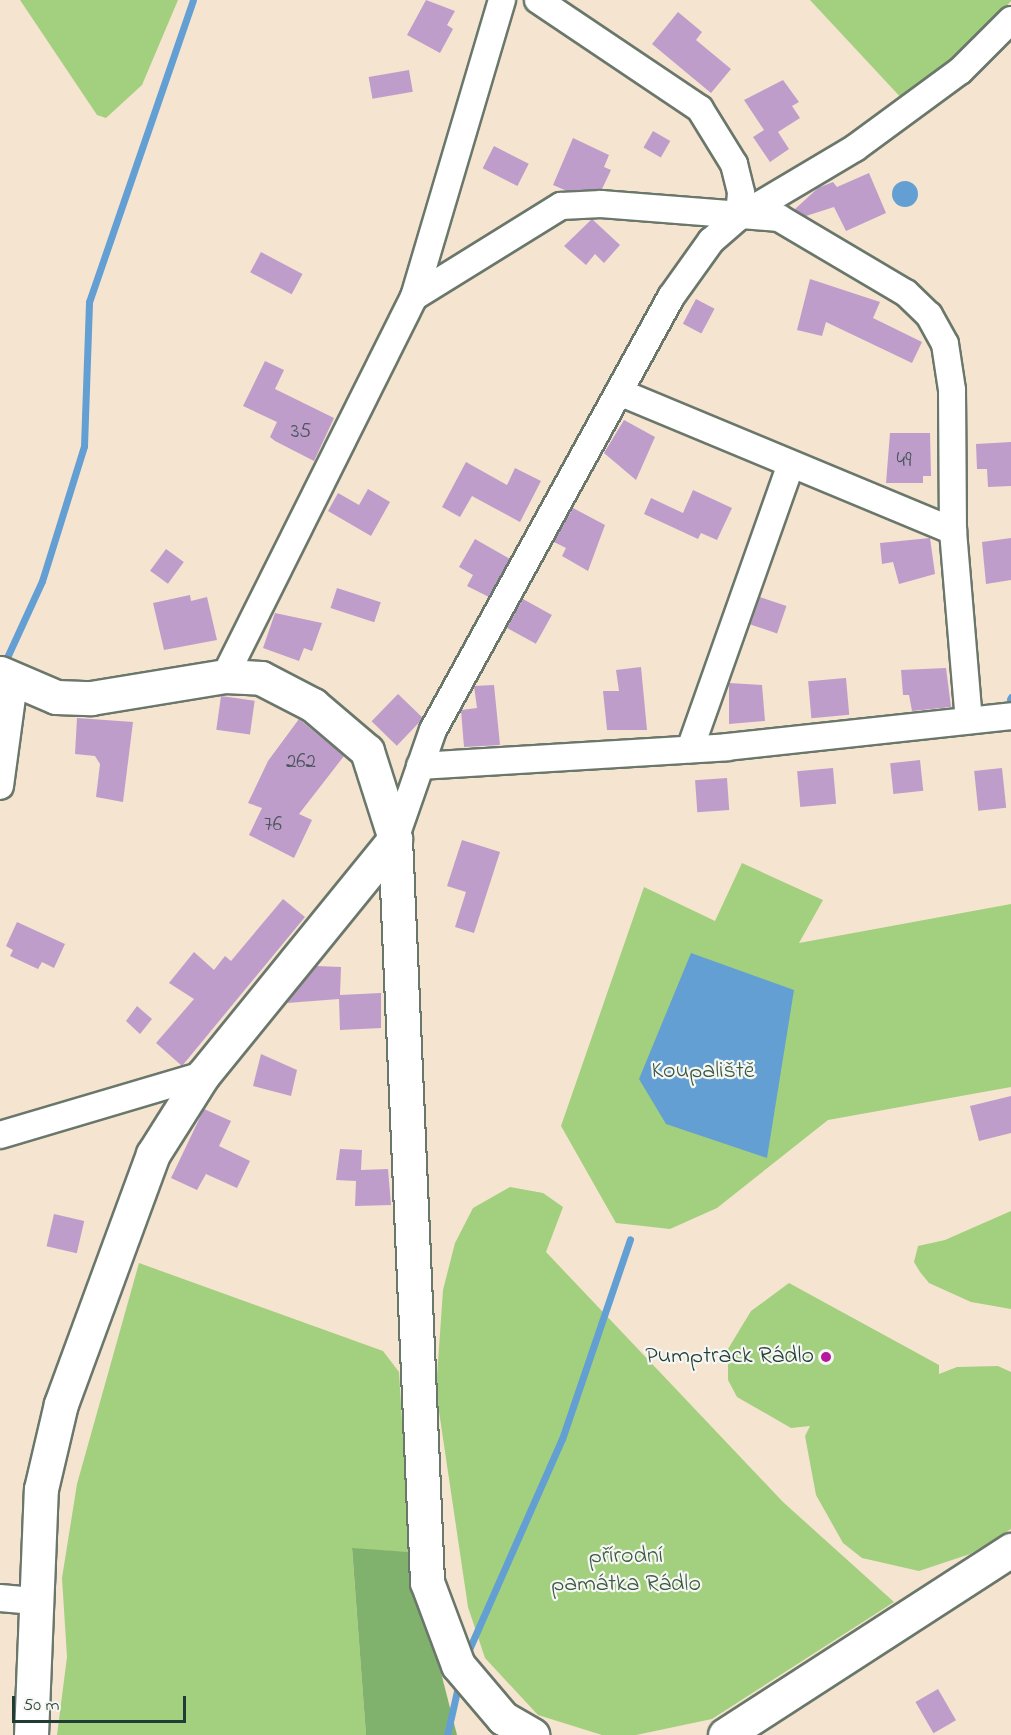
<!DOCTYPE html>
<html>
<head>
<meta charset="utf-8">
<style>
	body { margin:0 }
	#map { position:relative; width:1011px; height:1735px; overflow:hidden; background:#f5e4d0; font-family:"Indie Flower",sans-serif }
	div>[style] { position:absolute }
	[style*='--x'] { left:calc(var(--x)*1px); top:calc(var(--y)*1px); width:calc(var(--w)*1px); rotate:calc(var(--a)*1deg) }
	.green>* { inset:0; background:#a2d07e }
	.forest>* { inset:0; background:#81b26d }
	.water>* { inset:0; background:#639fd3 }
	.round { border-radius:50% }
	.stream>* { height:7px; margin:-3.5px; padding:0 3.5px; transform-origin:3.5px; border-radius:3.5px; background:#639fd3 }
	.building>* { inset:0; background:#bf9dca; transform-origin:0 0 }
	.roads { filter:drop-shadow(2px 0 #6a776b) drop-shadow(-2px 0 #6a776b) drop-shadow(0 2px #6a776b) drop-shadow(0 -2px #6a776b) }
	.minor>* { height:26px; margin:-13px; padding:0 13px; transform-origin:13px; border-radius:13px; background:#fff }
	.tertiary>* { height:33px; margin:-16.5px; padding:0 16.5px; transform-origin:16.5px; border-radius:16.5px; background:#fff }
	.dots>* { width:16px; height:16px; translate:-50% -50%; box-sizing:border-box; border:3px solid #f6f6f2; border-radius:50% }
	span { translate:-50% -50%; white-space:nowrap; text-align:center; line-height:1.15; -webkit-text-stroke:4.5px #f6f6f2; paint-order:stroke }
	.number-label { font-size:21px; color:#47555a }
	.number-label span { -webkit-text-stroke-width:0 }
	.park-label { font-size:24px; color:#395a43 }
	.poi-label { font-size:24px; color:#1f3d34 }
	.right { translate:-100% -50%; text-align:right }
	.scale { position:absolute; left:12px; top:1696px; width:174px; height:27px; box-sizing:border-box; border:3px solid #1f3d34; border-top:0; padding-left:8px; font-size:18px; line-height:21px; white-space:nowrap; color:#1f3d34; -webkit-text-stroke:4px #f6f6f2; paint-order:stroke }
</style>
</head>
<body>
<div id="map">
	<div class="green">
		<div style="clip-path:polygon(20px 0,178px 0,142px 85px,106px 118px,97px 115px)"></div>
		<div style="clip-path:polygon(810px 0,1011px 0,1011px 1px,953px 68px,905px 102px)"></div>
		<div style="clip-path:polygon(742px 863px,823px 900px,799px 943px,1011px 904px,1011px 1087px,828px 1120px,717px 1208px,670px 1229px,616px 1223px,561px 1126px,644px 887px,715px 921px)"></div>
		<div style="clip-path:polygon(510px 1187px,543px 1193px,563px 1207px,546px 1252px,783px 1502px,894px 1602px,712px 1719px,636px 1735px,602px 1735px,538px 1715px,485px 1658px,468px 1607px,436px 1391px,443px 1290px,455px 1243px,473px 1208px)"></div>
		<div style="clip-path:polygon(1011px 1211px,1011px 1309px,971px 1302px,929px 1283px,920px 1272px,914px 1262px,918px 1246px,945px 1240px)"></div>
		<div style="clip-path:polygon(139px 1263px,383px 1351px,399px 1372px,410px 1552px,352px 1549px,366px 1735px,57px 1735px,67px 1657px,62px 1578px,77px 1484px)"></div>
		<div style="clip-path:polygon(789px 1283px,939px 1365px,939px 1374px,957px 1367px,998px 1366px,1011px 1372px,1011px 1529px,970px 1554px,919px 1571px,862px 1558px,843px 1543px,816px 1495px,805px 1436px,810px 1426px,791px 1428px,737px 1397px,728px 1380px,728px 1349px,751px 1311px)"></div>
	</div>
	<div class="forest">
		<div style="clip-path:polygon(352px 1548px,410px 1552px,457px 1735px,366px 1735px)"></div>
	</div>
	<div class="water">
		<div class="round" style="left:892px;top:181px;width:26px;height:26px"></div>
		<div style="clip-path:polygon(691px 953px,794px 990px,767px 1158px,666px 1124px,639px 1079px)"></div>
	</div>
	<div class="stream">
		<div style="--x:4;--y:664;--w:91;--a:-65.4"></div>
		<div style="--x:42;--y:581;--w:141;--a:-72.7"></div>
		<div style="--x:84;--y:446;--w:144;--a:-88"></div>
		<div style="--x:89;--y:302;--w:319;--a:-71"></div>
		<div style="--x:1010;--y:699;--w:2;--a:-63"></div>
		<div style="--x:467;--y:1654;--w:235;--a:-66.2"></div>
		<div style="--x:562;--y:1439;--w:211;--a:-71.2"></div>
		<div style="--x:447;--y:1735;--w:54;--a:-77.2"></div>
	</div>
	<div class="building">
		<div style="clip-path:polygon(426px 0,455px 11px,447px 25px,453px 29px,440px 53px,407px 35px)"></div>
		<div style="clip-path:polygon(678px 12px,702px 32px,696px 40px,731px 69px,711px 93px,652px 44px)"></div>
		<div style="left:409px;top:70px;width:22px;height:41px;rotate:80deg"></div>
		<div style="clip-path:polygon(783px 80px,799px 102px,792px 106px,800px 118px,778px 132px,789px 149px,770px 162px,753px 137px,764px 130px,744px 100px)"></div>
		<div style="left:653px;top:131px;width:20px;height:19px;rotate:30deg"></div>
		<div style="clip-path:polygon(573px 138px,609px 155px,604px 167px,611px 170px,602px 189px,567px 191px,553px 185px)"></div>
		<div style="left:494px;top:146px;width:39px;height:25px;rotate:27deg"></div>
		<div style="clip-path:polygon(869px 173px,886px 213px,846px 231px,834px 207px,806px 216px,794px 210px,818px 188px,833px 182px,837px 187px)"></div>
		<div style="clip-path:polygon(592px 219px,620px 245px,604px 263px,595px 254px,586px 265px,564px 246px)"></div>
		<div style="left:261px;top:252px;width:47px;height:23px;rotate:28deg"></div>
		<div style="clip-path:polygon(810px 279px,880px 302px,873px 318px,922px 342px,912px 363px,826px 322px,822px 336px,797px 330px)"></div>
		<div style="left:696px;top:299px;width:21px;height:28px;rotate:28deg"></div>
		<div style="clip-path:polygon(265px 361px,284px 370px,275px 389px,334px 418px,314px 461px,275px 441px,270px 437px,277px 422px,243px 406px)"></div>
		<div style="clip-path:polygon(624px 420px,655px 437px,636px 480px,604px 453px)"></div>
		<div style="clip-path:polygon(890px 433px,930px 433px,931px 476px,923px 476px,923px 483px,886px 483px)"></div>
		<div style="clip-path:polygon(1011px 442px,1011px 486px,988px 487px,987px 469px,977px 469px,976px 444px)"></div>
		<div style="clip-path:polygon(466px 462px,507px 485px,515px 468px,541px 481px,520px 522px,472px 496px,460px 517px,442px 507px)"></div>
		<div style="clip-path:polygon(368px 489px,390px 502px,371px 536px,328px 511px,338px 493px,359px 505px)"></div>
		<div style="clip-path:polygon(693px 490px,732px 508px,717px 540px,701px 533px,698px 539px,644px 514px,651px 498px,683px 513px)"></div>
		<div style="clip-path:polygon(573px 508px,605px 525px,588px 571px,562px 556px,566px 548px,554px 542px)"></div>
		<div style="clip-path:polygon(930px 538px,935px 574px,899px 584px,893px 562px,882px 564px,880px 543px)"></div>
		<div style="clip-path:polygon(1011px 538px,1011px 580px,986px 584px,982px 542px)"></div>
		<div style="clip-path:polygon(475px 539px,510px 559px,489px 597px,467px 586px,473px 575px,459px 567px)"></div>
		<div style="left:166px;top:549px;width:22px;height:27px;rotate:36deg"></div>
		<div style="left:337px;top:588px;width:46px;height:21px;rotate:18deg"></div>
		<div style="clip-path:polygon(190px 595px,191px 601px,207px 597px,217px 640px,164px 650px,153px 603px)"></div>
		<div style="left:760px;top:597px;width:28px;height:29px;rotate:19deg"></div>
		<div style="left:523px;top:599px;width:33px;height:33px;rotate:29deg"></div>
		<div style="clip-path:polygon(275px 613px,322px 623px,312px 651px,304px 648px,299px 661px,263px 648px)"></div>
		<div style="clip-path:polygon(641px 667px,647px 730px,607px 730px,603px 691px,619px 691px,616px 670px)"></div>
		<div style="clip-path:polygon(946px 668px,951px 707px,912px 711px,909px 695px,903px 695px,901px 670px)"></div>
		<div style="left:846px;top:678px;width:37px;height:38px;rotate:85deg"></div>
		<div style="clip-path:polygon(729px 683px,762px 685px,765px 721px,729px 724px)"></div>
		<div style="clip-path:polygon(494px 685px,500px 745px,464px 747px,461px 710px,477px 708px,474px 686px)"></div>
		<div style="left:398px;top:694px;width:35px;height:38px;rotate:44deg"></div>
		<div style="left:221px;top:696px;width:34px;height:34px;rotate:8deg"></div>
		<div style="clip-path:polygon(77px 718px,133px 722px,123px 802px,96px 797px,100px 764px,95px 756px,75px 754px)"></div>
		<div style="clip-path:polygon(299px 719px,344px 756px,299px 814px,312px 820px,294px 858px,249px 835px,262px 808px,248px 803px,268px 761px)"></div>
		<div style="left:920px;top:760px;width:31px;height:30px;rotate:84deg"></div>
		<div style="left:833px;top:768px;width:36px;height:36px;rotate:85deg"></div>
		<div style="left:1002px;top:768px;width:40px;height:28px;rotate:84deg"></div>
		<div style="left:727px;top:778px;width:32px;height:32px;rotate:86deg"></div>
		<div style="clip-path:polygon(462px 840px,500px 852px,474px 933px,455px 927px,466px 892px,447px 886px)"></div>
		<div style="clip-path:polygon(283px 899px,305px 917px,182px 1066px,156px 1043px,194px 999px,169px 983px,194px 952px,214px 970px,225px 956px,231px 961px)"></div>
		<div style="clip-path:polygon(17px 922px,65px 944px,54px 968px,42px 962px,38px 969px,10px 956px,13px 950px,6px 946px)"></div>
		<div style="clip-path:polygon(316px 966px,341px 967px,340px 995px,381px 993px,381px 1028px,340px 1030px,339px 999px,287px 1003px)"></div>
		<div style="clip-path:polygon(137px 1006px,152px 1019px,140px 1034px,126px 1021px)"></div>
		<div style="clip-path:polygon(261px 1054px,297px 1070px,291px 1096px,253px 1086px)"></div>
		<div style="clip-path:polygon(1011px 1096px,1011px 1133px,979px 1141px,970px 1106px)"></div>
		<div style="clip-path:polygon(204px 1109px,231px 1121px,219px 1146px,250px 1161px,237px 1188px,206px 1174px,197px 1190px,171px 1178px)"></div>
		<div style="clip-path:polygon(340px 1149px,362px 1150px,361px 1170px,388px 1169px,391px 1205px,355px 1206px,356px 1181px,336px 1180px)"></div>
		<div style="left:54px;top:1214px;width:31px;height:33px;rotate:13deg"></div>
		<div style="left:938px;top:1689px;width:36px;height:26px;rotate:60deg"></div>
	</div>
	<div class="roads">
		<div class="minor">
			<div style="--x:538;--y:0;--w:195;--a:33.9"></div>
			<div style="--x:700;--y:109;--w:65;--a:58.3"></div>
			<div style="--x:734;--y:164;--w:30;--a:76"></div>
			<div style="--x:741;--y:193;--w:24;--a:95"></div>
			<div style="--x:414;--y:297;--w:173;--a:-31.8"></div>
			<div style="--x:561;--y:206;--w:40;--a:-2.9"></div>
			<div style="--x:601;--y:204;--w:179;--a:4.5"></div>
			<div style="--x:779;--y:218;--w:147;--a:30.6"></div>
			<div style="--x:906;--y:293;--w:32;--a:44"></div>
			<div style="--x:929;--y:315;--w:33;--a:61"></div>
			<div style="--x:945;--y:344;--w:47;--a:81.3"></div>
			<div style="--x:952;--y:390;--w:141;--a:89.6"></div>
			<div style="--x:953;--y:531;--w:190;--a:85.2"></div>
			<div style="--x:619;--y:392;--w:362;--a:22.6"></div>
			<div style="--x:225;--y:676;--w:424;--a:-63.5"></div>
			<div style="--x:414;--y:297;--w:310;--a:-73.5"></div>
			<div style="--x:690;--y:749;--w:302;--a:-70.5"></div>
			<div style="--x:420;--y:766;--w:308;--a:-3.5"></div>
			<div style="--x:727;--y:747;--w:286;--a:-6.2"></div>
			<div style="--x:0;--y:786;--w:105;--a:-82.3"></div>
			<div style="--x:395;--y:839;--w:115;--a:-70.8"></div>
			<div style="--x:433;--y:730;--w:494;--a:-61.2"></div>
			<div style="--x:671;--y:297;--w:69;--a:-54.5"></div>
			<div style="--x:711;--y:241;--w:37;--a:-41"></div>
			<div style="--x:739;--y:217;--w:135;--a:-30.7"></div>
			<div style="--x:855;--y:148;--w:130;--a:-36.3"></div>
			<div style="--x:960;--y:71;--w:72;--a:-45"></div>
			<div style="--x:0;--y:1135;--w:212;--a:-16.5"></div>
			<div style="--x:0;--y:1598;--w:37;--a:5"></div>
		</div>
		<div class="tertiary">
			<div style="--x:0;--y:673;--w:61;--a:23.2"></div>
			<div style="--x:56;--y:697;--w:35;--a:2"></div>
			<div style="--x:91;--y:698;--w:136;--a:-9.3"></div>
			<div style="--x:225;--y:676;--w:36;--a:3"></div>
			<div style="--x:261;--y:678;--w:59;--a:27.4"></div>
			<div style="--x:313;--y:705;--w:71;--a:40.4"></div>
			<div style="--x:367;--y:751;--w:92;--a:72.3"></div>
			<div style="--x:395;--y:839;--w:744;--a:87.53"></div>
			<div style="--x:427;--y:1582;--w:89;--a:69.5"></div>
			<div style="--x:458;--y:1665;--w:70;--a:49.7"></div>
			<div style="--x:503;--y:1718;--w:34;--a:30"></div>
			<div style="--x:31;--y:1735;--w:246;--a:-87.7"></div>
			<div style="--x:41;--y:1489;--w:87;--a:-76.8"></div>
			<div style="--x:61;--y:1404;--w:266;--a:-69.8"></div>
			<div style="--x:153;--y:1154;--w:93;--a:-57.7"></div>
			<div style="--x:203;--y:1075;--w:304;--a:-50.9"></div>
			<div style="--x:725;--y:1735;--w:341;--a:-32.9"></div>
		</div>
	</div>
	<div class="dots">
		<div style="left:826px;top:1357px;background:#b5179e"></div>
	</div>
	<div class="number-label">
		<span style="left:301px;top:432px">35</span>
		<span style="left:904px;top:461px">49</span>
		<span style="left:301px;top:762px">262</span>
		<span style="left:273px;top:825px">76</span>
	</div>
	<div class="park-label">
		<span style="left:703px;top:1072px">Koupaliště</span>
		<span style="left:626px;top:1571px">přírodní<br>památka Rádlo</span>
	</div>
	<div class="poi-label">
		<span class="right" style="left:814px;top:1357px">Pumptrack Rádlo</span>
	</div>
	<div class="scale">50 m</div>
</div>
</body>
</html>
